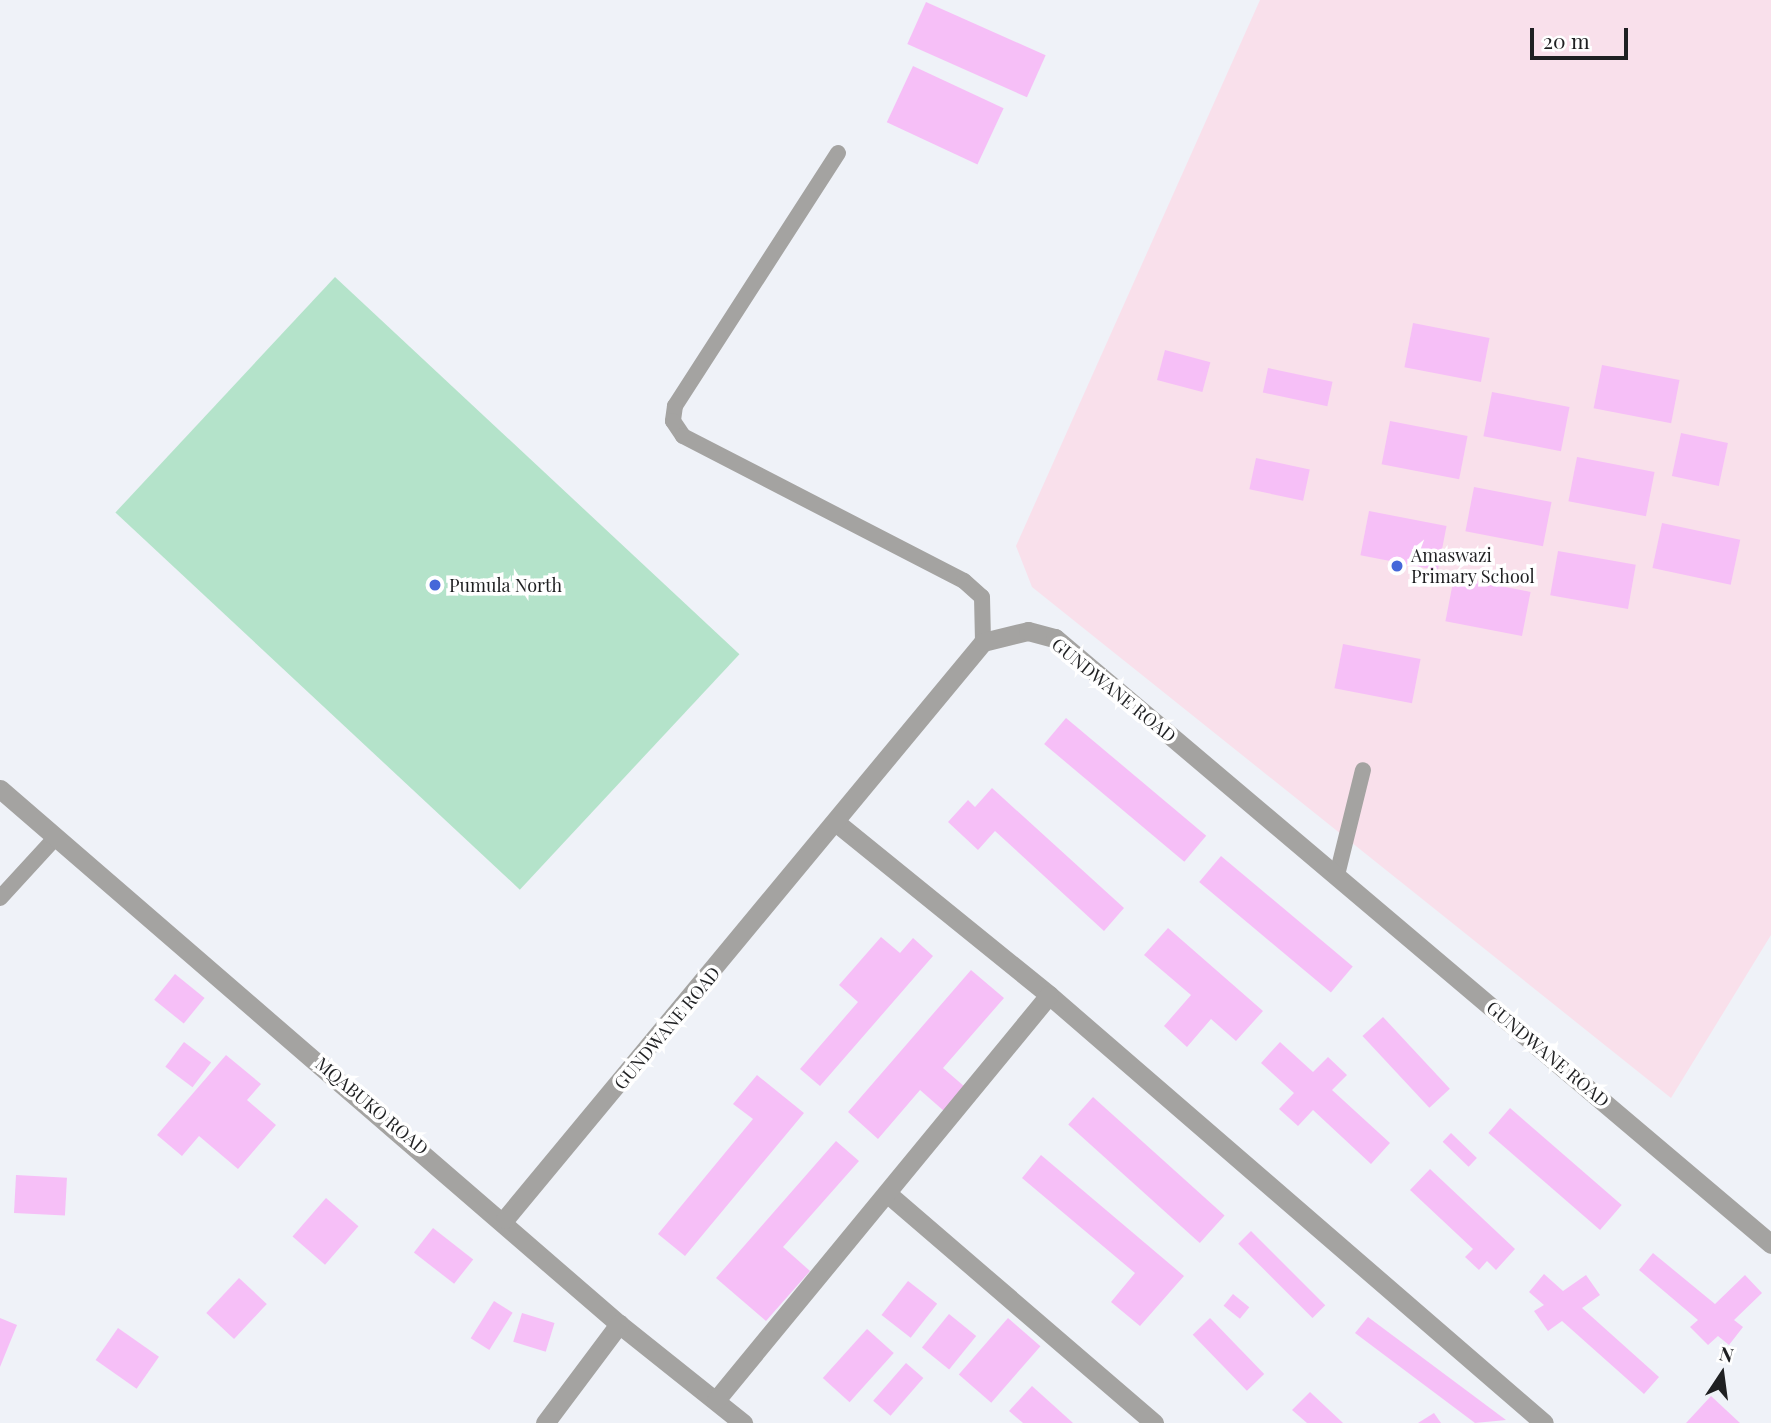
<!DOCTYPE html>
<html>
<head>
<meta charset="utf-8">
<style>
	body { margin:0 }
	#map { position:relative; width:1771px; height:1423px; overflow:hidden; background:#eff2f8; font-family:"Playfair Display",serif }
	div>[style] { position:absolute }
	[style*='--x'] { left:calc(var(--x)*1px); top:calc(var(--y)*1px); width:calc(var(--w)*1px); rotate:calc(var(--a)*1deg) }
	.education>* { inset:0; background:#f9e0eb }
	.green>* { inset:0; background:#b4e3ca; transform-origin:0 0 }
	.building>* { inset:0; background:#f6bff7; transform-origin:0 0 }
	.service>* { height:16px; margin:-8px; padding:0 8px; transform-origin:8px; border-radius:8px; background:#a4a3a1 }
	.minor>* { height:19px; margin:-9.5px; padding:0 9.5px; transform-origin:9.5px; border-radius:9.5px; background:#a4a3a1 }
	.dots>* { width:19px; height:19px; translate:-50% -50%; box-sizing:border-box; border:4px solid #fff; border-radius:50% }
	span { translate:-50% -50%; white-space:nowrap; text-align:center; line-height:1.15; -webkit-text-stroke:7px #fff; paint-order:stroke }
	.poi-label { font-size:18px; color:#1f2022 }
	.left { translate:0 -50%; text-align:left }
	.street-label { font-size:18px; color:#1f2022 }
	.north { position:absolute; left:1687px; top:1339px; width:70px; height:70px; -webkit-text-stroke:5px #fff; paint-order:stroke; rotate:13deg; font-size:19px; font-weight:700; line-height:28px; text-align:center; color:#1f2022 }
	.north::after { content:''; display:block; margin:auto; width:24px; height:32px; background:#1f2022; clip-path:polygon(50% 0,100% 100%,50% 72%,0 100%) }
	.scale { position:absolute; left:1530px; top:28px; width:98px; height:32px; box-sizing:border-box; border:4px solid #1f2022; border-top:0; padding-left:9px; font-size:21px; line-height:24px; white-space:nowrap; color:#1f2022; -webkit-text-stroke:5px #fff; paint-order:stroke }
</style>
</head>
<body>
<div id="map">
	<div class="education">
		<div style="clip-path:polygon(1260px 0,1771px 0,1771px 935px,1671px 1098px,1032px 587px,1016px 546px)"></div>
	</div>
	<div class="green">
		<div style="left:335px;top:277px;width:553px;height:322px;rotate:43deg"></div>
	</div>
	<div class="building">
		<div style="left:926px;top:2px;width:131px;height:46px;rotate:24deg"></div>
		<div style="left:913px;top:66px;width:100px;height:62px;rotate:25deg"></div>
		<div style="left:1413px;top:323px;width:78px;height:45px;rotate:11deg"></div>
		<div style="left:1165px;top:350px;width:47px;height:31px;rotate:15deg"></div>
		<div style="left:1602px;top:365px;width:79px;height:44px;rotate:11deg"></div>
		<div style="left:1268px;top:368px;width:66px;height:25px;rotate:12deg"></div>
		<div style="left:1492px;top:392px;width:79px;height:45px;rotate:11deg"></div>
		<div style="left:1390px;top:421px;width:79px;height:44px;rotate:11deg"></div>
		<div style="left:1681px;top:433px;width:48px;height:44px;rotate:12deg"></div>
		<div style="left:1577px;top:457px;width:79px;height:45px;rotate:11deg"></div>
		<div style="left:1256px;top:458px;width:55px;height:32px;rotate:12deg"></div>
		<div style="left:1474px;top:487px;width:79px;height:45px;rotate:11deg"></div>
		<div style="left:1369px;top:511px;width:79px;height:45px;rotate:11deg"></div>
		<div style="left:1662px;top:523px;width:80px;height:46px;rotate:12deg"></div>
		<div style="left:1558px;top:551px;width:79px;height:45px;rotate:10deg"></div>
		<div style="left:1454px;top:577px;width:78px;height:45px;rotate:11deg"></div>
		<div style="left:1343px;top:644px;width:79px;height:45px;rotate:11deg"></div>
		<div style="left:1066px;top:718px;width:183px;height:34px;rotate:40deg"></div>
		<div style="clip-path:polygon(992px 788px,1124px 908px,1104px 931px,995px 831px,978px 850px,948px 822px,968px 800px,975px 807px)"></div>
		<div style="left:1221px;top:856px;width:172px;height:34px;rotate:40deg"></div>
		<div style="clip-path:polygon(1168px 928px,1263px 1011px,1236px 1041px,1211px 1019px,1187px 1047px,1164px 1026px,1191px 995px,1144px 955px)"></div>
		<div style="clip-path:polygon(881px 937px,900px 953px,913px 938px,933px 956px,820px 1086px,800px 1069px,858px 1002px,839px 985px)"></div>
		<div style="clip-path:polygon(971px 970px,1004px 998px,943px 1068px,965px 1087px,944px 1111px,920px 1090px,878px 1139px,848px 1112px)"></div>
		<div style="left:175px;top:974px;width:38px;height:33px;rotate:39deg"></div>
		<div style="left:1383px;top:1017px;width:98px;height:28px;rotate:47deg"></div>
		<div style="left:184px;top:1042px;width:34px;height:31px;rotate:37deg"></div>
		<div style="clip-path:polygon(1280px 1042px,1313px 1072px,1328px 1057px,1347px 1075px,1332px 1090px,1390px 1143px,1371px 1164px,1313px 1110px,1298px 1126px,1279px 1109px,1294px 1093px,1261px 1063px)"></div>
		<div style="clip-path:polygon(226px 1055px,261px 1084px,247px 1100px,276px 1125px,238px 1169px,199px 1136px,182px 1156px,157px 1135px)"></div>
		<div style="clip-path:polygon(757px 1075px,804px 1113px,685px 1256px,658px 1234px,753px 1119px,733px 1104px)"></div>
		<div style="left:1093px;top:1097px;width:177px;height:37px;rotate:42deg"></div>
		<div style="left:1510px;top:1108px;width:148px;height:33px;rotate:41deg"></div>
		<div style="left:1451px;top:1133px;width:36px;height:12px;rotate:44deg"></div>
		<div style="clip-path:polygon(836px 1141px,859px 1161px,783px 1247px,810px 1271px,766px 1321px,716px 1278px)"></div>
		<div style="clip-path:polygon(1041px 1155px,1184px 1276px,1140px 1326px,1111px 1302px,1135px 1273px,1022px 1178px)"></div>
		<div style="clip-path:polygon(1430px 1169px,1515px 1249px,1496px 1270px,1487px 1261px,1479px 1270px,1465px 1257px,1473px 1249px,1410px 1190px)"></div>
		<div style="left:16px;top:1175px;width:51px;height:38px;rotate:3deg"></div>
		<div style="left:326px;top:1198px;width:43px;height:51px;rotate:41deg"></div>
		<div style="left:433px;top:1228px;width:51px;height:31px;rotate:38deg"></div>
		<div style="left:1251px;top:1231px;width:105px;height:18px;rotate:45deg"></div>
		<div style="clip-path:polygon(1653px 1253px,1715px 1304px,1745px 1275px,1762px 1293px,1734px 1320px,1743px 1327px,1729px 1345px,1718px 1336px,1708px 1345px,1690px 1327px,1698px 1320px,1639px 1270px)"></div>
		<div style="clip-path:polygon(1544px 1274px,1563px 1291px,1586px 1275px,1600px 1295px,1582px 1308px,1659px 1377px,1644px 1394px,1562px 1321px,1548px 1331px,1534px 1311px,1544px 1305px,1529px 1292px)"></div>
		<div style="left:239px;top:1278px;width:38px;height:48px;rotate:43deg"></div>
		<div style="left:908px;top:1281px;width:37px;height:43px;rotate:38deg"></div>
		<div style="left:1233px;top:1294px;width:21px;height:15px;rotate:39deg"></div>
		<div style="left:494px;top:1301px;width:22px;height:44px;rotate:32deg"></div>
		<div style="left:522px;top:1313px;width:34px;height:30px;rotate:17deg"></div>
		<div style="left:949px;top:1314px;width:35px;height:43px;rotate:39deg"></div>
		<div style="clip-path:polygon(1368px 1317px,1506px 1420px,1475px 1423px,1355px 1333px)"></div>
		<div style="clip-path:polygon(0 1318px,17px 1325px,0 1367px)"></div>
		<div style="left:1008px;top:1318px;width:43px;height:75px;rotate:41deg"></div>
		<div style="left:1210px;top:1318px;width:78px;height:24px;rotate:46deg"></div>
		<div style="left:118px;top:1328px;width:50px;height:39px;rotate:35deg"></div>
		<div style="left:867px;top:1329px;width:36px;height:66px;rotate:42deg"></div>
		<div style="left:906px;top:1363px;width:23px;height:50px;rotate:41deg"></div>
		<div style="clip-path:polygon(1032px 1386px,1073px 1423px,1023px 1423px,1009px 1411px)"></div>
		<div style="clip-path:polygon(1310px 1392px,1343px 1423px,1307px 1423px,1292px 1410px)"></div>
		<div style="clip-path:polygon(1711px 1396px,1740px 1423px,1686px 1423px)"></div>
		<div style="clip-path:polygon(1434px 1413px,1441px 1423px,1418px 1423px)"></div>
	</div>
	<div class="service">
		<div style="--x:838;--y:153;--w:301;--a:122.8"></div>
		<div style="--x:675;--y:406;--w:15;--a:98"></div>
		<div style="--x:673;--y:421;--w:18;--a:56"></div>
		<div style="--x:683;--y:436;--w:316;--a:27.3"></div>
		<div style="--x:964;--y:581;--w:24;--a:42"></div>
		<div style="--x:982;--y:597;--w:45;--a:88.7"></div>
		<div style="--x:1337;--y:875;--w:108;--a:-76.1"></div>
		<div style="--x:0;--y:898;--w:83;--a:-47.4"></div>
	</div>
	<div class="minor">
		<div style="--x:0;--y:789;--w:818;--a:40.84"></div>
		<div style="--x:619;--y:1324;--w:159;--a:38.6"></div>
		<div style="--x:838;--y:824;--w:272;--a:39"></div>
		<div style="--x:1049;--y:995;--w:654;--a:40.85"></div>
		<div style="--x:888;--y:1194;--w:351;--a:40.7"></div>
		<div style="--x:505;--y:1219;--w:749;--a:-50.36"></div>
		<div style="--x:983;--y:642;--w:46;--a:-13.7"></div>
		<div style="--x:1028;--y:631;--w:28;--a:15"></div>
		<div style="--x:1055;--y:638;--w:938;--a:40.24"></div>
		<div style="--x:716;--y:1400;--w:524;--a:-50.57"></div>
		<div style="--x:545;--y:1423;--w:124;--a:-53.2"></div>
	</div>
	<div class="dots">
		<div style="left:1397px;top:566px;background:#4567d9"></div>
		<div style="left:435px;top:585px;background:#4567d9"></div>
	</div>
	<div class="poi-label">
		<span class="left" style="left:1411px;top:566px">Amaswazi<br>Primary School</span>
		<span class="left" style="left:449px;top:585px">Pumula North</span>
	</div>
	<div class="street-label">
		<span style="left:1114px;top:690px;rotate:39deg">GUNDWANE ROAD</span>
		<span style="left:667px;top:1028px;rotate:-50deg">GUNDWANE ROAD</span>
		<span style="left:1548px;top:1054px;rotate:40deg">GUNDWANE ROAD</span>
		<span style="left:372px;top:1106px;rotate:40deg">MQABUKO ROAD</span>
	</div>
	<div class="north">N</div>
	<div class="scale">20 m</div>
</div>
</body>
</html>
